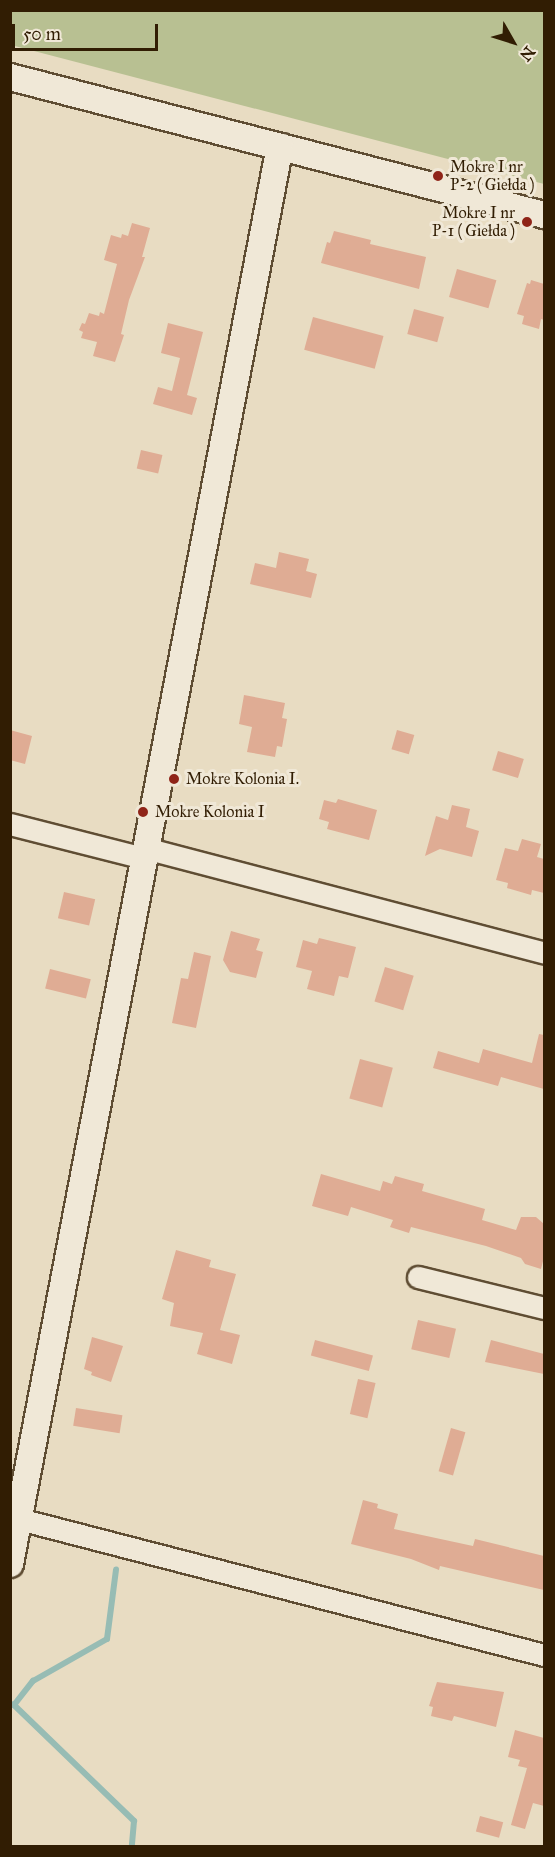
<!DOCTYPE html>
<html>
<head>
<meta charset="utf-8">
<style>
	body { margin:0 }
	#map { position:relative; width:555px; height:1857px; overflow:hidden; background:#e8dcc2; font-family:"IM FELL Great Primer",serif }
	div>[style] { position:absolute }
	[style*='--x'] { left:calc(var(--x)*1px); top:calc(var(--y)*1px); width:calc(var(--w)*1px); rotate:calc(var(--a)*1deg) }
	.green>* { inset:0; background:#b8c092 }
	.stream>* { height:6px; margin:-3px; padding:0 3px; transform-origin:3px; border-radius:3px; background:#97bcb4 }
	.building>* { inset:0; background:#dfac94; transform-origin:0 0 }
	.roads { filter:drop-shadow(2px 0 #5f4d33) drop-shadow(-2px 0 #5f4d33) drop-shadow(0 2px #5f4d33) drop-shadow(0 -2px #5f4d33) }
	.minor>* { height:21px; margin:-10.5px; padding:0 10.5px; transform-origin:10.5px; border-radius:10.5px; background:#f0e8d7 }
	.tertiary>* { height:26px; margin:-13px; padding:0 13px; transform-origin:13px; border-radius:13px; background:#f0e8d7 }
	.dots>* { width:16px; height:16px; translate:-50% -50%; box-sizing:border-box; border:3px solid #f0e8d7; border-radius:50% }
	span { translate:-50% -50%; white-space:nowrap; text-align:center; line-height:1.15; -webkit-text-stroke:6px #f0e8d7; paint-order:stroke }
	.poi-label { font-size:16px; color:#311d03 }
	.left { translate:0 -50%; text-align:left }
	.right { translate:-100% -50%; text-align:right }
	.frame { position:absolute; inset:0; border:12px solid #311d03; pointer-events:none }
	.north { position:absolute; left:483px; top:12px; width:60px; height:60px; -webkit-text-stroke:4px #f0e8d7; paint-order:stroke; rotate:129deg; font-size:16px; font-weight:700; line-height:24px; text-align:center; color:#311d03 }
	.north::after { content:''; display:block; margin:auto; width:21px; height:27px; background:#311d03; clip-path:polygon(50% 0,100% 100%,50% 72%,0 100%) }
	.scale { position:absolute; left:12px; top:24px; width:146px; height:27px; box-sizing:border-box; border:3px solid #311d03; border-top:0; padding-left:8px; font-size:18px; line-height:21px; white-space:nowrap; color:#311d03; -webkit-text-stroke:4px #f0e8d7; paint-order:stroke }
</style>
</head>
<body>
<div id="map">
	<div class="green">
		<div style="clip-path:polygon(10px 11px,544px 11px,544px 184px,11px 45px)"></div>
	</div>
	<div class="stream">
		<div style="--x:11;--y:1704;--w:3;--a:18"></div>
		<div style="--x:14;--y:1705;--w:31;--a:-52"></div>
		<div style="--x:33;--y:1681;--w:85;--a:-29.6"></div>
		<div style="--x:107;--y:1639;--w:70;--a:-82.6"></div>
		<div style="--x:14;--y:1705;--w:167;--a:44"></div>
		<div style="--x:134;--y:1821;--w:25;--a:95"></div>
	</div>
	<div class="building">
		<div style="clip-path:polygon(132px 223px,150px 228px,142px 257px,145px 257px,129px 300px,121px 334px,124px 335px,115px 362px,93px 356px,97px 342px,81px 338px,83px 332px,79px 330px,82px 323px,85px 324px,89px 313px,99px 316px,100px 312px,104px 314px,117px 264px,104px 260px,111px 235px,121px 238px,122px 234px,128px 236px)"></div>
		<div style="clip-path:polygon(334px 231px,371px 240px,370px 244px,426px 257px,419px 289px,321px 263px,327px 242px,330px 243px)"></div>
		<div style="left:457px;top:269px;width:41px;height:29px;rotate:16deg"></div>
		<div style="clip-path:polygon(531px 280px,544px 284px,544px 320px,541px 319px,539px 329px,522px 324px,524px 316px,517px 314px,527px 283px,530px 284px)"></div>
		<div style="left:414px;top:309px;width:31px;height:26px;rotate:15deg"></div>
		<div style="left:313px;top:317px;width:73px;height:34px;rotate:15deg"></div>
		<div style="clip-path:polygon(168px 323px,203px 332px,187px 395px,197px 398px,192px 415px,153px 404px,158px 387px,172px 391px,180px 358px,161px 353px)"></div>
		<div style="left:141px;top:450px;width:22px;height:19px;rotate:13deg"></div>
		<div style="clip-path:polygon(279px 552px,309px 559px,306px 571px,317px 574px,311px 598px,250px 584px,255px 563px,276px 568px)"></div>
		<div style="clip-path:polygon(244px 695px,285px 703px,282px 718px,287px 719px,282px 747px,277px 746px,275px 757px,247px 752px,252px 727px,239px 724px)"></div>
		<div style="clip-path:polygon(10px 730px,32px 736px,25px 764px,10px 760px)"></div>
		<div style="left:397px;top:730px;width:18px;height:20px;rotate:16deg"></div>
		<div style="left:498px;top:751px;width:27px;height:20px;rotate:17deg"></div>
		<div style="clip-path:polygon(338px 799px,377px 810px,369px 840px,327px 829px,329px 822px,319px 819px,324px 800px,336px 803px)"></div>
		<div style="clip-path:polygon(452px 805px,470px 809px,466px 827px,479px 831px,472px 857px,440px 849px,425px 856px,436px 816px,448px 820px)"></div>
		<div style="clip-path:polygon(522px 839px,541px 844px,537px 857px,544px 859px,544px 893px,532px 890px,531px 895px,507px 888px,508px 883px,496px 880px,505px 848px,518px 851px)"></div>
		<div style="left:64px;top:892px;width:32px;height:27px;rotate:13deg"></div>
		<div style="clip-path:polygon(231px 931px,260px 939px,256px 950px,263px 952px,256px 978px,230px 972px,223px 960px)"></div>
		<div style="clip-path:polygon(319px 938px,356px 947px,348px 978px,339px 976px,334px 996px,307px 989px,312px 971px,296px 967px,303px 940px,317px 944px)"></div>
		<div style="clip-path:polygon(194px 952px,211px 956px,196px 1028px,172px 1023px,181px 978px,188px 979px)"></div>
		<div style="left:385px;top:967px;width:30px;height:36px;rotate:17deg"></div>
		<div style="left:50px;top:969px;width:42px;height:20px;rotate:14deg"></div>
		<div style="clip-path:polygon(539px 1034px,544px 1035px,544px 1089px,501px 1077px,498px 1086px,433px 1068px,438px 1051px,479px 1063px,483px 1049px,532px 1063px)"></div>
		<div style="left:360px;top:1059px;width:34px;height:41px;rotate:15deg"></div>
		<div style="clip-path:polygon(321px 1174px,380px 1191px,383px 1181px,392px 1184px,395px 1176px,424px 1184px,422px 1191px,485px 1209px,482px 1220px,516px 1230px,521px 1217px,536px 1217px,544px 1224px,544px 1257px,541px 1269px,525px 1264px,521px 1258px,486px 1246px,411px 1227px,409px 1233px,390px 1227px,393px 1220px,351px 1207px,348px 1216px,312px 1206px)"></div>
		<div style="clip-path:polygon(176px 1250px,211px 1260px,209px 1267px,236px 1274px,220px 1330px,240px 1335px,232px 1364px,197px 1354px,203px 1333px,170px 1326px,174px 1303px,162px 1299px)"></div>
		<div style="left:418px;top:1320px;width:39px;height:30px;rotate:13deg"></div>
		<div style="clip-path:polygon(92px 1337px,123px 1346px,111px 1382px,91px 1375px,92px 1372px,84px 1369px)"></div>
		<div style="left:315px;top:1340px;width:60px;height:16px;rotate:15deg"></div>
		<div style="clip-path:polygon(491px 1340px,544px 1354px,544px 1374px,485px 1362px)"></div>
		<div style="left:358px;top:1379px;width:18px;height:36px;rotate:13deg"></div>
		<div style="left:76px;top:1408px;width:47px;height:18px;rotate:9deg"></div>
		<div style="left:451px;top:1428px;width:15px;height:45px;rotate:16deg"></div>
		<div style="clip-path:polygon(363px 1500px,378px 1504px,377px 1508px,398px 1514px,394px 1529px,473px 1546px,475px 1539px,544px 1556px,544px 1590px,440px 1566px,439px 1570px,411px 1559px,351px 1544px)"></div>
		<div style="clip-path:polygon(437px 1682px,504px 1692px,496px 1727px,454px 1716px,452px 1721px,431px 1716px,433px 1707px,429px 1706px)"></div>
		<div style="clip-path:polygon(515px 1730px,544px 1738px,544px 1806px,533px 1803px,525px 1829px,511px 1825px,527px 1768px,518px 1766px,520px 1760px,508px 1757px)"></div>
		<div style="left:480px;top:1816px;width:24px;height:16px;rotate:15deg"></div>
	</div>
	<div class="roads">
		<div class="minor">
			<div style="--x:10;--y:824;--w:137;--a:14.3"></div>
			<div style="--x:145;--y:848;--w:413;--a:14.7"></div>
			<div style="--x:418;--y:1277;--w:130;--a:13.8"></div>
			<div style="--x:19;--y:1519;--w:542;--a:14.52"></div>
		</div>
		<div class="tertiary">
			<div style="--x:10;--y:77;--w:552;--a:14.49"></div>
			<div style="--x:10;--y:1564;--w:1443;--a:-79.22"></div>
		</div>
	</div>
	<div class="dots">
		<div style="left:438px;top:176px;background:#8f2418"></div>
		<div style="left:527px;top:222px;background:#8f2418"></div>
		<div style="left:174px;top:779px;background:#8f2418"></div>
		<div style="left:143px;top:812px;background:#8f2418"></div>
	</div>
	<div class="poi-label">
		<span class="left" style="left:450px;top:176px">Mokre I nr<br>P-2 ( Giełda )</span>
		<span class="right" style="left:515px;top:222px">Mokre I nr<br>P-1 ( Giełda )</span>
		<span class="left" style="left:186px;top:779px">Mokre Kolonia I.</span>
		<span class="left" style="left:155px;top:812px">Mokre Kolonia I</span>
	</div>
	<div class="frame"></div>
	<div class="north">N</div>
	<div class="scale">50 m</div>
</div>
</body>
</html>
